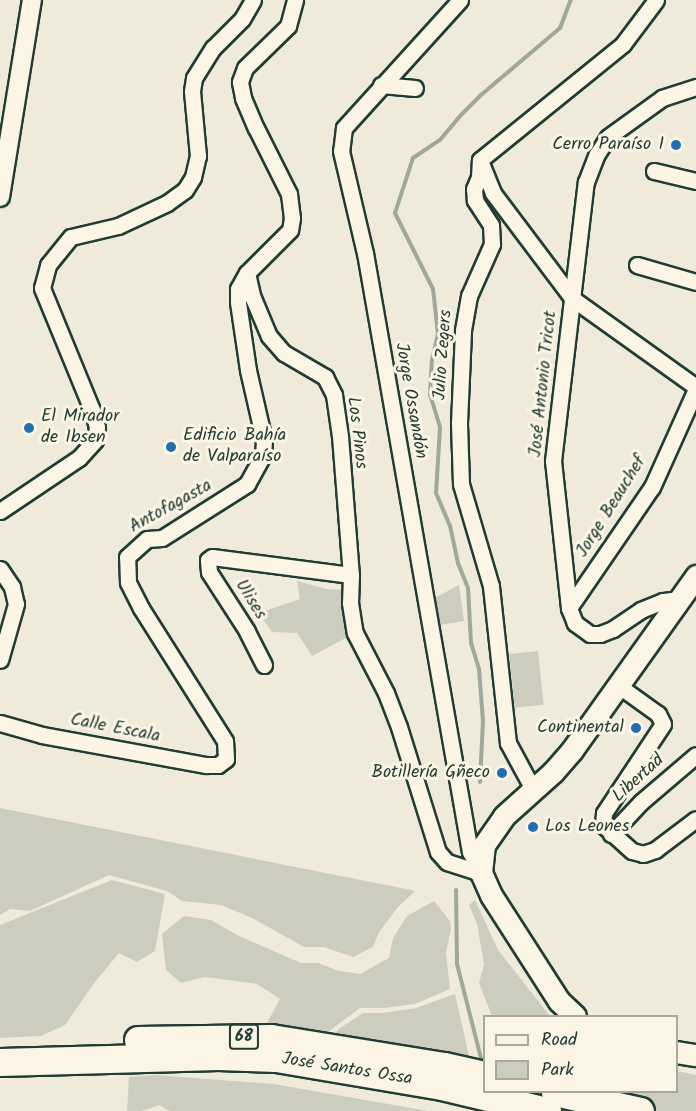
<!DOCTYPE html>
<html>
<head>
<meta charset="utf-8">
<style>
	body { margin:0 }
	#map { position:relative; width:696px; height:1111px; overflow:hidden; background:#efeada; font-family:Kalam,sans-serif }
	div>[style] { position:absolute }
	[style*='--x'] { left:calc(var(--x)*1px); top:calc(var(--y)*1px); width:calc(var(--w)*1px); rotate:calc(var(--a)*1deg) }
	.green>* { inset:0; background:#cccdbf; transform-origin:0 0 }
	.stream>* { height:4px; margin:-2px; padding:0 2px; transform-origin:2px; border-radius:2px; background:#9fa89a }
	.roads { filter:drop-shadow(2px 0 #1f3d34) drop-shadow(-2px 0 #1f3d34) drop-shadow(0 2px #1f3d34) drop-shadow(0 -2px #1f3d34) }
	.minor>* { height:15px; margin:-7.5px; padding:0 7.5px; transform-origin:7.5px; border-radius:7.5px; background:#fcf5e5 }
	.tertiary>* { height:18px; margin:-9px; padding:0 9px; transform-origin:9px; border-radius:9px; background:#fcf5e5 }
	.secondary>* { height:21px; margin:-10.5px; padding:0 10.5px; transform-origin:10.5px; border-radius:10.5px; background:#fcf5e5 }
	.motorway>* { height:27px; margin:-13.5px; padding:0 13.5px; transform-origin:13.5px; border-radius:13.5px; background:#fcf5e5 }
	.dots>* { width:16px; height:16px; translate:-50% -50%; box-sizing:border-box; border:3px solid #fcf5e5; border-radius:50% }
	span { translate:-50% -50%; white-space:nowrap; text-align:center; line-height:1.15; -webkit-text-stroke:6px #fcf5e5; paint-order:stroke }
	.shield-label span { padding:2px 4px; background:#fcf5e5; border:2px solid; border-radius:4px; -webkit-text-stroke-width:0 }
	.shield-label { font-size:16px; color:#1f3d34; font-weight:700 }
	.poi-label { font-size:18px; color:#1f3d34 }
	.right { translate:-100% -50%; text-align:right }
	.left { translate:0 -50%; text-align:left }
	.street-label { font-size:18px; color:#1f3d34 }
	.legend { position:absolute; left:483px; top:1015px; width:195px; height:78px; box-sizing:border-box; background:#fcf5e5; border:2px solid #a4ab9e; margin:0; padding:8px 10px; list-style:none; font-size:18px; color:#1f3d34 }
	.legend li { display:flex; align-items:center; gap:12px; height:30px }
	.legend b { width:30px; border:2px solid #a4ab9e }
</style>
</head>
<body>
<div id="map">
	<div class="green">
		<div style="clip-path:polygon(297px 581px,326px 589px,351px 590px,355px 633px,312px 656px,297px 633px,272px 632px,259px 613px,300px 599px)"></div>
		<div style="clip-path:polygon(459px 585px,464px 621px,440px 625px,433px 599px)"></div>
		<div style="left:538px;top:651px;width:54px;height:29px;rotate:84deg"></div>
		<div style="clip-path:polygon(0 808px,411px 890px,415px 891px,398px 907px,379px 932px,373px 947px,353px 957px,324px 947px,304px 947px,252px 918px,221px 905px,182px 901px,167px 891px,109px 875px,30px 911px,10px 909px,0 915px)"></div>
		<div style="clip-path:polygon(112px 880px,165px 894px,155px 951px,137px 962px,119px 953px,95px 982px,65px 1025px,41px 1036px,0 1038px,0 925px)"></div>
		<div style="clip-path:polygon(475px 900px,498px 950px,550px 1016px,492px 1016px,479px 983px,484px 964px,477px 924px,469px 905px)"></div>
		<div style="clip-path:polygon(434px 901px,450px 921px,451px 928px,446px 953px,450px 989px,415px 1004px,384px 1008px,360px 1008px,320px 1038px,263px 1030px,280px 999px,257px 984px,205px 977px,181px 983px,166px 970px,162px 934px,184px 916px,211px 920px,239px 936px,301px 963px,318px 963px,339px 971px,360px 974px,389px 958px,393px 938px,407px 916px)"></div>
		<div style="clip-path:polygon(455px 994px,471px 1065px,327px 1041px,340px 1028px,363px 1013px,383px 1013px,416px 1008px)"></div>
		<div style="clip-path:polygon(677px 1071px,696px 1075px,696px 1111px,639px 1111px,626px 1108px,622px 1092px,676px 1092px)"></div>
		<div style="clip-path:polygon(156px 1075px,274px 1084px,428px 1111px,170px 1111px,159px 1105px,142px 1111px,127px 1111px,129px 1077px)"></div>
	</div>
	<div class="stream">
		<div style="--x:480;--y:782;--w:61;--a:-87.2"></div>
		<div style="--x:483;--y:721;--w:52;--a:-94.4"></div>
		<div style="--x:479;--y:669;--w:27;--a:-107"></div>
		<div style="--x:471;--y:643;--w:55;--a:-93.1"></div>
		<div style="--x:468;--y:588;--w:27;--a:-112"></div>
		<div style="--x:458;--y:563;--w:38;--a:-102"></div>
		<div style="--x:450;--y:526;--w:36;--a:-113"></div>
		<div style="--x:436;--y:493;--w:66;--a:-86.5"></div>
		<div style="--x:440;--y:427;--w:34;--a:-107"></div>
		<div style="--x:430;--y:395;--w:35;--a:-87"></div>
		<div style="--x:432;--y:360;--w:27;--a:-77"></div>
		<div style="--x:438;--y:334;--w:45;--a:-96.3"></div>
		<div style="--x:433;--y:289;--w:85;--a:-116.6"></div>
		<div style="--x:395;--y:213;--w:58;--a:-71.9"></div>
		<div style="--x:413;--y:158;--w:32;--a:-34"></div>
		<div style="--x:440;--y:140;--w:31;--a:-50"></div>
		<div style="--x:460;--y:116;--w:30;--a:-45"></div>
		<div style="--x:481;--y:95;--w:104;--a:-40.3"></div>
		<div style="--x:560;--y:28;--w:30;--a:-69"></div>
		<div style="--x:456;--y:890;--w:74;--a:89.2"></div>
		<div style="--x:457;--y:964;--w:101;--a:75.7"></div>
	</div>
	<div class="roads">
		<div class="minor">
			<div style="--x:295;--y:0;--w:27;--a:105"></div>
			<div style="--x:288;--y:26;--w:60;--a:135.7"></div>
			<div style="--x:245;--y:68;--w:15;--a:110"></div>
			<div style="--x:240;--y:82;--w:16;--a:79"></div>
			<div style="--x:243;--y:98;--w:33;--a:67"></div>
			<div style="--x:256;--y:128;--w:74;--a:63.4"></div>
			<div style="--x:289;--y:194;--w:24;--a:83"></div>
			<div style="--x:292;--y:218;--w:12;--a:99"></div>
			<div style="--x:290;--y:230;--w:61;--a:135"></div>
			<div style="--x:247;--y:273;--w:26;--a:77"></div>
			<div style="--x:253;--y:298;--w:41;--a:67.2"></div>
			<div style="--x:269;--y:336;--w:23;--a:49"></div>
			<div style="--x:284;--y:353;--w:48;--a:30.3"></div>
			<div style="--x:325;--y:377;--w:20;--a:63"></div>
			<div style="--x:334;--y:395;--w:41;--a:81.7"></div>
			<div style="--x:340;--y:436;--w:139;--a:85.5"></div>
			<div style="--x:351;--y:575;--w:28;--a:92"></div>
			<div style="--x:350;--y:603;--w:30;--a:81"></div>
			<div style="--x:355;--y:633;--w:68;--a:62.7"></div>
			<div style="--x:386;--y:693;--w:36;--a:69"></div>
			<div style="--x:399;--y:727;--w:131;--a:72.7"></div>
			<div style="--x:438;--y:852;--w:13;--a:48"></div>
			<div style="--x:447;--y:862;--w:36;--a:18"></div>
			<div style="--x:460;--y:0;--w:173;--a:132.2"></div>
			<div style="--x:344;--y:128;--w:23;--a:97"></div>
			<div style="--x:341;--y:151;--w:105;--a:76.8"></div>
			<div style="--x:365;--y:253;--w:608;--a:80.06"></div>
			<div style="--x:470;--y:852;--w:24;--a:62"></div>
			<div style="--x:381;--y:85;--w:34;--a:5"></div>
			<div style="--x:481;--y:163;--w:32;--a:68"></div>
			<div style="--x:493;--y:193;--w:133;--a:53"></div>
			<div style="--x:573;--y:299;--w:151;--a:35.6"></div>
			<div style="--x:654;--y:171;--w:43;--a:13.4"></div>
			<div style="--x:637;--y:265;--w:61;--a:16.1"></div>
			<div style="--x:0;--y:511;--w:95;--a:-33.9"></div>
			<div style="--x:79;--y:458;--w:24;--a:-48"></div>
			<div style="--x:95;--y:440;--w:13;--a:-81"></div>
			<div style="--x:97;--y:427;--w:18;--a:-106"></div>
			<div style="--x:92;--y:410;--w:132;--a:-112.3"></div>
			<div style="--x:42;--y:288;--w:24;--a:-75"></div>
			<div style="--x:48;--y:265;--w:36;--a:-51"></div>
			<div style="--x:71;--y:237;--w:48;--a:-13.2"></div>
			<div style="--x:118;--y:226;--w:54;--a:-25.1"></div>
			<div style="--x:167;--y:203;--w:22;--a:-36"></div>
			<div style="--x:185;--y:190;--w:15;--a:-58"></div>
			<div style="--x:193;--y:177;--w:22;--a:-77"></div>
			<div style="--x:198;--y:156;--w:65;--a:-95.3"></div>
			<div style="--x:192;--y:91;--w:13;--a:-81"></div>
			<div style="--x:194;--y:78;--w:36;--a:-58"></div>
			<div style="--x:213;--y:48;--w:41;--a:-45"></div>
			<div style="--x:242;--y:19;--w:22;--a:-60"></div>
			<div style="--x:0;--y:569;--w:22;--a:56"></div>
			<div style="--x:12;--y:587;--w:17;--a:77"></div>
			<div style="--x:16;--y:604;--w:58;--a:105.9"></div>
			<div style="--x:681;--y:599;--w:18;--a:174"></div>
			<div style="--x:663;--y:601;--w:24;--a:158"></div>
			<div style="--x:641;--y:610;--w:34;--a:146"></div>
			<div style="--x:613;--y:629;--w:14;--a:159"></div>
			<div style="--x:600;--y:634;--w:10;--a:180"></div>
			<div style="--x:590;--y:634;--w:19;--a:-144"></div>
			<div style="--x:575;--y:623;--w:16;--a:-112"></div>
			<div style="--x:569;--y:608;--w:148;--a:-96.2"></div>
			<div style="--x:553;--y:461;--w:281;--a:-83.3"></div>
			<div style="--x:586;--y:182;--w:30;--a:-69"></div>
			<div style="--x:597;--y:154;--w:20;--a:-57"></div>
			<div style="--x:608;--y:137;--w:67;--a:-35.8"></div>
			<div style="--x:662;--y:98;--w:36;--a:-18"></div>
			<div style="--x:569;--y:608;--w:147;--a:-55.6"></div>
			<div style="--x:652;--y:487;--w:107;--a:-65.8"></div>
			<div style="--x:264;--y:665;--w:38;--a:-117"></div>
			<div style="--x:247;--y:631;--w:70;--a:-122.8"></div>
			<div style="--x:209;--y:572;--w:12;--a:-95"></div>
			<div style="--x:208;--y:560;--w:5;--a:-37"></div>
			<div style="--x:212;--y:557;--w:140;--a:7.4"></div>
			<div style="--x:619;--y:686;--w:48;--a:35.7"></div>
			<div style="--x:658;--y:714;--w:11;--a:63"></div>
			<div style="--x:663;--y:724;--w:107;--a:123.5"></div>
			<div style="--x:604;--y:813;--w:12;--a:95"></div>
			<div style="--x:603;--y:825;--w:39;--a:42"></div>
			<div style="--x:632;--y:851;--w:11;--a:15"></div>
			<div style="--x:643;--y:854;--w:13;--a:-18"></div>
			<div style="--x:655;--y:850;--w:51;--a:-37.1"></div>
			<div style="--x:0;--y:723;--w:44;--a:15.9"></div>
			<div style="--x:42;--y:735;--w:167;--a:10.4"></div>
			<div style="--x:206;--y:765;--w:12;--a:0"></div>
			<div style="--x:218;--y:765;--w:10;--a:-37"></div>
			<div style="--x:226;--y:759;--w:18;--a:-93"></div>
			<div style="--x:225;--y:741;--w:157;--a:-122.3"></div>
			<div style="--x:141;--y:608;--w:29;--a:-117"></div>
			<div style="--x:128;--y:582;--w:25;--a:-92"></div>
			<div style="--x:127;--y:557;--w:27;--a:-42"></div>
			<div style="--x:147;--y:539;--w:15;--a:-4"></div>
			<div style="--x:162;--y:538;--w:101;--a:-32.4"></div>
			<div style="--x:247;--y:484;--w:33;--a:-61"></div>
			<div style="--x:263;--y:455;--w:15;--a:-86"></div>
			<div style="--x:264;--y:440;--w:72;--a:-102.9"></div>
			<div style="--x:248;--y:370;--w:69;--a:-98.4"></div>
			<div style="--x:238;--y:302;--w:13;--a:-90"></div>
			<div style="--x:238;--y:289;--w:18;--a:-61"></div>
			<div style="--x:534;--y:791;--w:55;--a:-118.4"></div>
			<div style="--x:508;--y:743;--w:158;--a:-96.2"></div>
			<div style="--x:491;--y:586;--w:106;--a:-106.4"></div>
			<div style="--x:461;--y:484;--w:61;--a:-91.9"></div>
			<div style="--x:459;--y:423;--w:93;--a:-87.5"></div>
			<div style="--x:463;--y:330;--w:35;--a:-80"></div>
			<div style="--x:469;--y:296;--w:57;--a:-66.1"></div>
			<div style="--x:492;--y:244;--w:19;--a:-93"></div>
			<div style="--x:491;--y:225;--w:30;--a:-123"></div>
			<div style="--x:475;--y:200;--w:11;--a:-95"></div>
			<div style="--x:474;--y:189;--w:13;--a:-67"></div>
			<div style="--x:479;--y:177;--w:17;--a:-87"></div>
			<div style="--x:480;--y:160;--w:184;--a:-39"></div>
			<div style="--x:623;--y:44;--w:55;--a:-53.1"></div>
			<div style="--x:611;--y:834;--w:44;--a:-46.8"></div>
			<div style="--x:641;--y:802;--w:72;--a:-40.5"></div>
		</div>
		<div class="tertiary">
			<div style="--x:0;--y:197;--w:200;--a:-80.8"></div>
		</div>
		<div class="secondary">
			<div style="--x:575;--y:1016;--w:22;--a:-137"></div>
			<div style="--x:559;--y:1001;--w:126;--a:-122.7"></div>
			<div style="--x:491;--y:895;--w:24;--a:-114"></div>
			<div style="--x:481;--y:873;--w:28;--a:-84"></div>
			<div style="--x:484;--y:845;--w:35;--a:-55"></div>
			<div style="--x:504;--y:816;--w:66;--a:-41.9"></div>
			<div style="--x:553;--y:772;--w:29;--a:-49"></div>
			<div style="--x:572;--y:750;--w:214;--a:-54.5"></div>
			<div style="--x:676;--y:1052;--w:20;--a:9"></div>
		</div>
		<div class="motorway">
			<div style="--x:138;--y:1040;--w:133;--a:-0.9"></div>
			<div style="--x:271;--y:1038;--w:175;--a:9.2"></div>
			<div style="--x:444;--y:1066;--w:41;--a:12.7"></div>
			<div style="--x:0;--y:1062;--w:218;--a:-1.6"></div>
			<div style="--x:218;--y:1056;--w:58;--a:2"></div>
			<div style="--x:276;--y:1058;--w:168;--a:9.6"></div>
			<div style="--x:442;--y:1086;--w:108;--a:13.4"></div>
			<div style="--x:555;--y:1092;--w:87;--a:12.6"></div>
		</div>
	</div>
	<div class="dots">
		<div style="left:676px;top:145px;background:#1f6fb2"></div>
		<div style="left:29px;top:428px;background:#1f6fb2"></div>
		<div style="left:171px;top:447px;background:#1f6fb2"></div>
		<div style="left:636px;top:728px;background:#1f6fb2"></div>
		<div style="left:502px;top:773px;background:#1f6fb2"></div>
		<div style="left:533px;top:827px;background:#1f6fb2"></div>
	</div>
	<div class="shield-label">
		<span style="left:244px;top:1037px">68</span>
	</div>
	<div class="poi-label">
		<span class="right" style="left:664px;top:145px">Cerro Paraíso I</span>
		<span class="left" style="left:41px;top:428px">El Mirador<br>de Ibsen</span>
		<span class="left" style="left:183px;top:447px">Edificio Bahía<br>de Valparaíso</span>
		<span class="right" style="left:624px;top:728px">Continental</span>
		<span class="right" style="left:490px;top:773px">Botillería Gñeco</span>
		<span class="left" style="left:545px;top:827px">Los Leones</span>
	</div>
	<div class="street-label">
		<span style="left:444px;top:355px;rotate:-86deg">Julio Zegers</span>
		<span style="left:544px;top:384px;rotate:-84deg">José Antonio Tricot</span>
		<span style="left:410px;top:401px;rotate:80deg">Jorge Ossandón</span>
		<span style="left:356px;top:433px;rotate:83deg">Los Pinos</span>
		<span style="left:171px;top:507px;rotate:-29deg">Antofagasta</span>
		<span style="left:612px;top:507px;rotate:-58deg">Jorge Beauchef</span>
		<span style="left:250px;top:600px;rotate:58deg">Ulises</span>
		<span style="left:115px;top:729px;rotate:11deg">Calle Escala</span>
		<span style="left:639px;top:779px;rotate:-42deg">Libertad</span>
		<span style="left:347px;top:1070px;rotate:9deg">José Santos Ossa</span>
	</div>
	<ul class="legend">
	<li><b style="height:8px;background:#fcf5e5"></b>Road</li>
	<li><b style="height:16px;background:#cccdbf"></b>Park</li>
	</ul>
</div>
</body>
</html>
